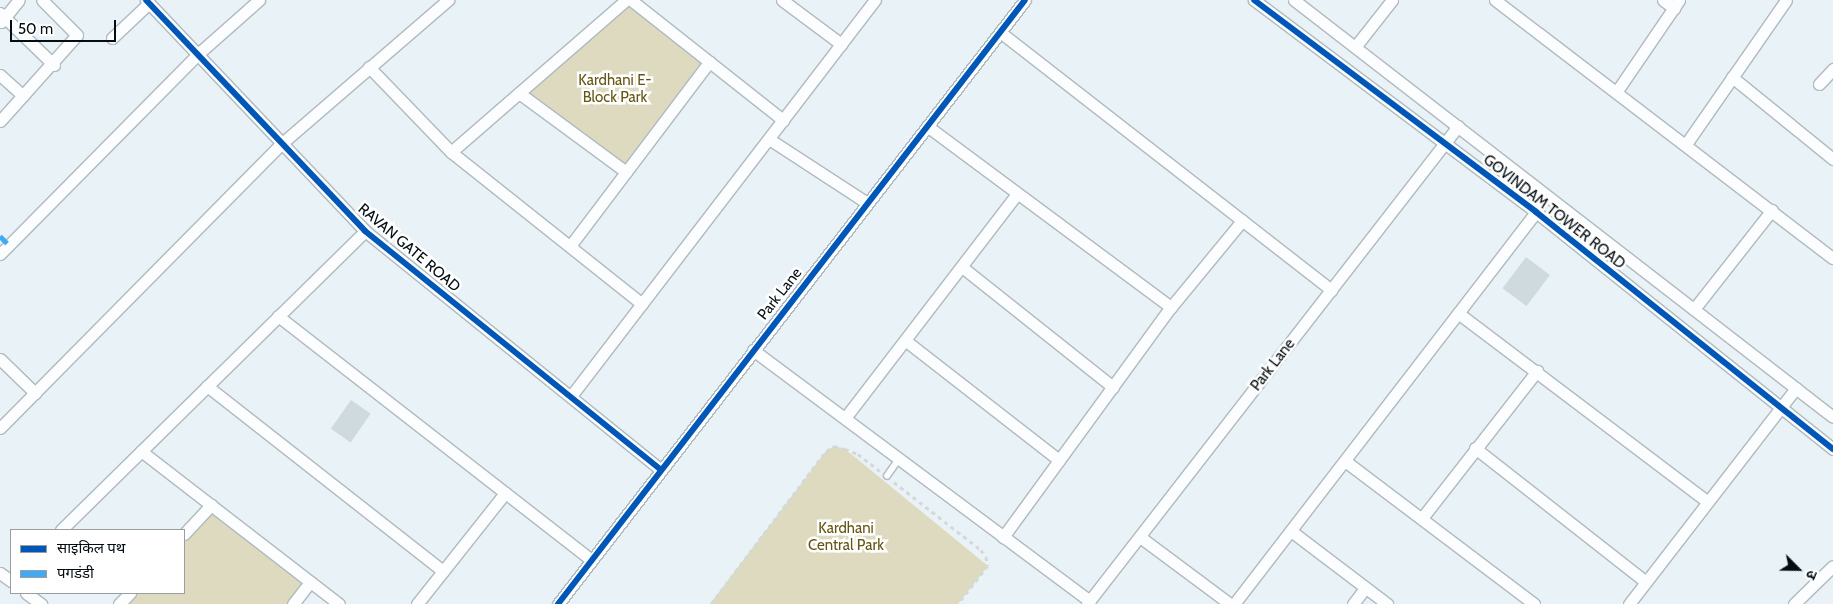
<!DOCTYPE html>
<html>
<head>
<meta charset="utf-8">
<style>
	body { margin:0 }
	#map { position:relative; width:1833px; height:604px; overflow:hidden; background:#e8f2f7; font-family:Cabin,"Noto Sans Devanagari",sans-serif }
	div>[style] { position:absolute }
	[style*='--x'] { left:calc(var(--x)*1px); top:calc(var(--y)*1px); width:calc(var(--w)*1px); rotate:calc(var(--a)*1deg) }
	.green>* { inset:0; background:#dedabf }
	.building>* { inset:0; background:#cfdadf; transform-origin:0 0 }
	.path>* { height:2.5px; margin-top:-1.25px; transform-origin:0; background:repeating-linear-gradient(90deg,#d5d8d9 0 4px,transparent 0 8px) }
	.roads { filter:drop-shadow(1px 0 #b0babf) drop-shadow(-1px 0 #b0babf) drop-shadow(0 1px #b0babf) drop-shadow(0 -1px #b0babf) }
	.lane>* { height:5.5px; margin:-2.75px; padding:0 2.75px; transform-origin:2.75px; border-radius:2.75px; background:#fcfdfe }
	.street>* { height:11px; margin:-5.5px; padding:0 5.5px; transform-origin:5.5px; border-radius:5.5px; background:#fcfdfe }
	.quiet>* { height:5px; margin-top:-2.5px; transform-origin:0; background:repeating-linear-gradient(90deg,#3fa9f5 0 10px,transparent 0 15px) }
	.cycleway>* { height:6px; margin:-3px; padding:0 3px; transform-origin:3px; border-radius:3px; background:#0057b8 }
	span { translate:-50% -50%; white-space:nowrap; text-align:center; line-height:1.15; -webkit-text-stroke:5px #fff; paint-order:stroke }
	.park-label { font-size:15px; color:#655512 }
	.street-label { font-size:15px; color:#040d12 }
	.legend { position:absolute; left:10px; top:529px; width:175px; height:65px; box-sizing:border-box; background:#fff; border:1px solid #9b9ea0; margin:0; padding:6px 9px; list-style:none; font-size:15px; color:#040d12 }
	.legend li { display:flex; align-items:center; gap:10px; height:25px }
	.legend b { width:25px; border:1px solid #9b9ea0 }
	.north { position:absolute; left:1773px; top:544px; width:50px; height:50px; -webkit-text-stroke:4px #fff; paint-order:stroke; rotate:113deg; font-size:14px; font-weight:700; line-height:20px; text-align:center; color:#040d12 }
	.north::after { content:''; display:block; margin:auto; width:18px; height:22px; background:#040d12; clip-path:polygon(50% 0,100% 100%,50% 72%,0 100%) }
	.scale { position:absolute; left:10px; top:20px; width:106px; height:22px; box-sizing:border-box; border:2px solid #040d12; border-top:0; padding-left:6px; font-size:15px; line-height:18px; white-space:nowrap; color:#040d12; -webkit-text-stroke:4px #fff; paint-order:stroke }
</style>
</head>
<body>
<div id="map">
	<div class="green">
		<div style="clip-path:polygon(626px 0,709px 62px,626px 172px,519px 93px)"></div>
		<div style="clip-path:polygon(834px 446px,845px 449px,988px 566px,958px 604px,710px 604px,826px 451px)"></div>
		<div style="clip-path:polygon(211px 505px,310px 582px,293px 604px,119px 604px,130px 593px,184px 593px,184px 534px)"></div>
	</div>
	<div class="building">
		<div style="left:1526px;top:257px;width:30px;height:39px;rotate:37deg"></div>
		<div style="left:351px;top:400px;width:24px;height:35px;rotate:35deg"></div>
	</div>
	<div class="path">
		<div style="--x:894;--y:482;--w:110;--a:38"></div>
		<div style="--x:981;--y:550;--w:9;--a:54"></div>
		<div style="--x:986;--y:557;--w:9;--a:77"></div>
		<div style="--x:988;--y:566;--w:48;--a:128.3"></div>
		<div style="--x:711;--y:604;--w:191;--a:-53.1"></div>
		<div style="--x:826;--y:451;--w:9;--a:-32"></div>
		<div style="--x:834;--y:446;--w:11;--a:15"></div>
		<div style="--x:845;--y:449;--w:14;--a:21"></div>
		<div style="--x:858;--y:454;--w:28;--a:38"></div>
	</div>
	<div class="roads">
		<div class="lane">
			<div style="--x:887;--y:476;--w:21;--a:-55"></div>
		</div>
		<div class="street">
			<div style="--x:146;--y:0;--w:318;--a:46.5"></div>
			<div style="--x:365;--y:231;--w:379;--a:38.9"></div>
			<div style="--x:631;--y:0;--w:194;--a:38.3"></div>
			<div style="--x:782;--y:0;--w:74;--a:36.7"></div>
			<div style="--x:1254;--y:0;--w:353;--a:36.9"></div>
			<div style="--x:1536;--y:212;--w:380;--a:38.6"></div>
			<div style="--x:1294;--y:0;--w:681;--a:37.73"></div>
			<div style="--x:1495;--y:0;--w:425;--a:37.4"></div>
			<div style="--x:1663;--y:0;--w:14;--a:36"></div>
			<div style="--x:0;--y:13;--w:75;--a:43.9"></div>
			<div style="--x:1;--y:22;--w:28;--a:-51"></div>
			<div style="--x:1000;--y:32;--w:420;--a:37.9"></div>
			<div style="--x:112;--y:38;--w:51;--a:-43.4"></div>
			<div style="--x:1355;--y:47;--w:60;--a:-51.8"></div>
			<div style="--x:369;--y:67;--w:118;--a:46"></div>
			<div style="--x:451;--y:152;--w:244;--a:38.5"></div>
			<div style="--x:0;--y:75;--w:31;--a:42"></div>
			<div style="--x:1732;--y:77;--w:130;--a:39.1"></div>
			<div style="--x:1819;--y:84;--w:21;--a:-47"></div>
			<div style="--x:1617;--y:91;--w:110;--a:-55.7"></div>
			<div style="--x:519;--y:93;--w:133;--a:36.4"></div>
			<div style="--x:0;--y:121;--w:115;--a:-48.2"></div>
			<div style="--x:77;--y:35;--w:49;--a:-135"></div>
			<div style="--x:927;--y:126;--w:304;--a:36.6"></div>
			<div style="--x:769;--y:139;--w:117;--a:33.1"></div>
			<div style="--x:1686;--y:144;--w:175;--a:-55.2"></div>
			<div style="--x:451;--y:152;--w:232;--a:-41"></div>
			<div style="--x:570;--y:246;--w:231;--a:-52.9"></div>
			<div style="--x:0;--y:254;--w:283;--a:-45.3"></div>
			<div style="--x:199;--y:53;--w:80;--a:-41.5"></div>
			<div style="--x:962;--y:267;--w:193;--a:38.5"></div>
			<div style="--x:1694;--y:309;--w:126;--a:-51.8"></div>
			<div style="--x:1458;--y:313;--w:312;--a:37.1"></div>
			<div style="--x:278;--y:316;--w:397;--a:37.9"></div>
			<div style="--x:906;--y:341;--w:194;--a:37.9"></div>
			<div style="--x:753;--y:350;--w:420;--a:36.7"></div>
			<div style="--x:0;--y:359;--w:49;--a:44.2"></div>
			<div style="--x:207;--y:386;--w:300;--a:38.1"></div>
			<div style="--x:571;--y:396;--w:499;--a:-52.5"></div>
			<div style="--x:845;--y:418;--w:282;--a:-52.5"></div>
			<div style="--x:0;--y:428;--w:400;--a:-45.3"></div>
			<div style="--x:281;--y:144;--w:221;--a:-40.8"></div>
			<div style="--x:1475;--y:448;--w:217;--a:38.1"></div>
			<div style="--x:141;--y:451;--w:250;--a:37.7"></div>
			<div style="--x:1345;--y:461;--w:237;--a:37.1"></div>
			<div style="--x:1422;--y:518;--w:187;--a:-52"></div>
			<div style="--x:61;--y:530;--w:426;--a:-44.5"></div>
			<div style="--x:1291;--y:531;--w:121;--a:37.2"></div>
			<div style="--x:184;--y:534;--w:40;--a:-47"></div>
			<div style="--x:1003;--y:537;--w:285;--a:-53.9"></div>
			<div style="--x:1171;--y:307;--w:112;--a:-50.5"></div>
			<div style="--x:1140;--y:537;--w:112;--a:36.7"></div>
			<div style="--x:0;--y:573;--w:14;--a:36"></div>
			<div style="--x:26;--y:593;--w:19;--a:36"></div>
			<div style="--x:119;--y:604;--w:16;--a:-45"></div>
			<div style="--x:293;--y:604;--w:28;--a:-52"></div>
			<div style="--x:417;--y:604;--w:142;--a:-51.6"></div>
			<div style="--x:558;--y:604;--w:763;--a:-52.29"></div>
			<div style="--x:1087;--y:604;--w:605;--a:-52.18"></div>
			<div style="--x:1234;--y:604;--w:495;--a:-52.4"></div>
			<div style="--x:1353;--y:604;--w:20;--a:-53"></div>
			<div style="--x:1629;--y:604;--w:273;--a:-52.3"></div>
			<div style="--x:1794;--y:604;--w:54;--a:-44.3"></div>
		</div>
	</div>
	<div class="quiet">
		<div style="--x:0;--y:236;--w:13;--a:45"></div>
	</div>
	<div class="cycleway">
		<div style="--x:146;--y:0;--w:318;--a:46.5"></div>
		<div style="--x:365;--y:231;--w:379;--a:38.9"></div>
		<div style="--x:1254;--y:0;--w:353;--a:36.9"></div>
		<div style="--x:1536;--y:212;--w:380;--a:38.6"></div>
		<div style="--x:558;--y:604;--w:763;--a:-52.29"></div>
	</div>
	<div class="park-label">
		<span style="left:615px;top:89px">Kardhani E-<br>Block Park</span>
		<span style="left:846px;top:537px">Kardhani<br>Central Park</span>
	</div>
	<div class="street-label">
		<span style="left:1554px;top:212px;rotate:38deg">GOVINDAM TOWER ROAD</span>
		<span style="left:409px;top:248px;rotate:40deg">RAVAN GATE ROAD</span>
		<span style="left:780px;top:294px;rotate:-52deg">Park Lane</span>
		<span style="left:1273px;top:365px;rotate:-52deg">Park Lane</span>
	</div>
	<ul class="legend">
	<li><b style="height:6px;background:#0057b8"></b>साइकिल पथ</li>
	<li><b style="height:6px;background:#3fa9f5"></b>पगडंडी</li>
	</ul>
	<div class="north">उ</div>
	<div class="scale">50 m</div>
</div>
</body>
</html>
